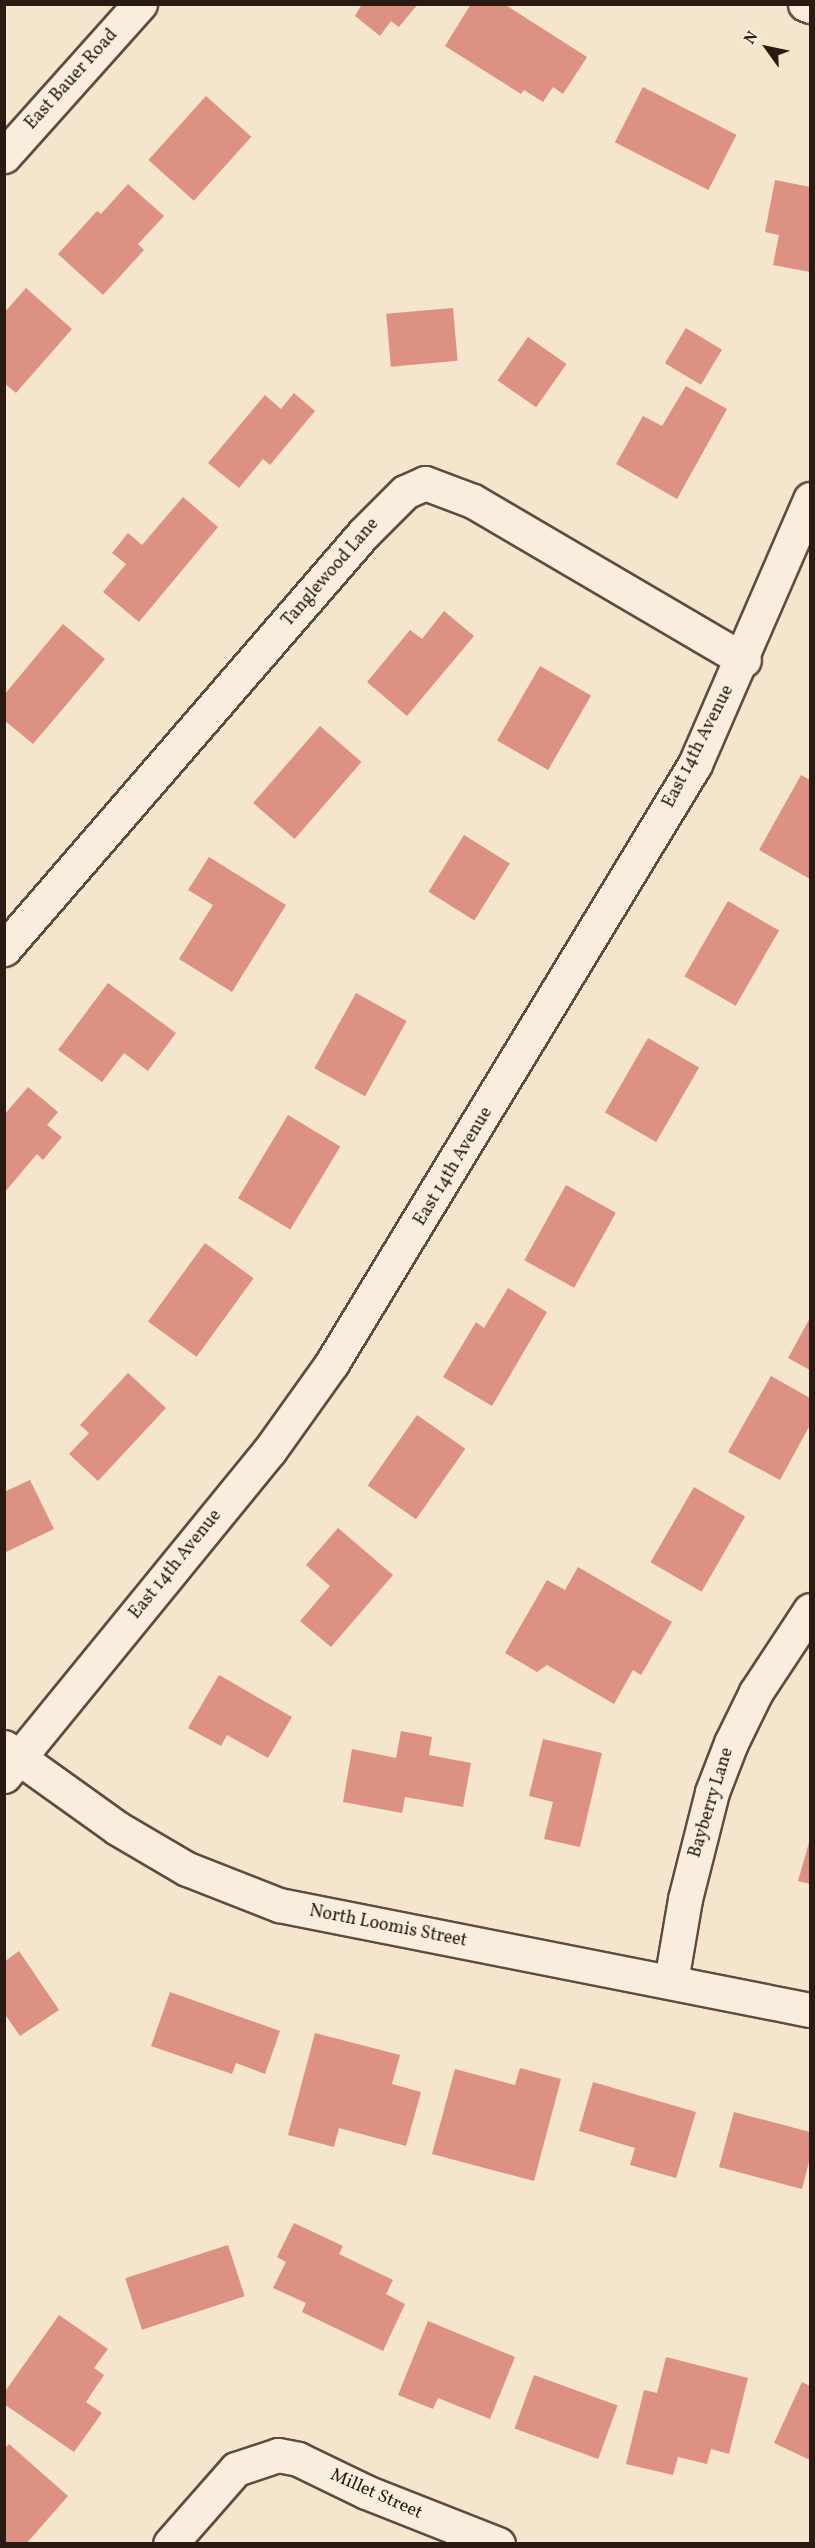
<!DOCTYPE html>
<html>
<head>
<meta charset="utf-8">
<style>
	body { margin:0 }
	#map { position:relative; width:815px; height:2548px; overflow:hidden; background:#f6e5cd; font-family:Vollkorn,serif }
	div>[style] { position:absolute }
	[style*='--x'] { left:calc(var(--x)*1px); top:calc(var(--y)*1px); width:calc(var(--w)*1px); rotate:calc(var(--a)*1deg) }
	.building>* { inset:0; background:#dc9183; transform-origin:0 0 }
	.roads { filter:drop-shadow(2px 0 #5d4d40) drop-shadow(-2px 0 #5d4d40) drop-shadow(0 2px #5d4d40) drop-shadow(0 -2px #5d4d40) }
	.minor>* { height:33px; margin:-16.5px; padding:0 16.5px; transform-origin:16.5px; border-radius:16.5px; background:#f9eede }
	span { translate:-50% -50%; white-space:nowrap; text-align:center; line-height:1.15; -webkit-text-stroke:4.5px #f9eede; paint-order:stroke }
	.street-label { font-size:18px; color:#2a1a11 }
	.frame { position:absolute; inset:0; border:6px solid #2a1a11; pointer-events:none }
	.north { position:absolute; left:737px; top:18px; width:60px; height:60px; -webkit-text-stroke:4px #f9eede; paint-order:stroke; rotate:303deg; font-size:16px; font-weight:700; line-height:24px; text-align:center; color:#2a1a11 }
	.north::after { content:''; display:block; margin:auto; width:21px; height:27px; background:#2a1a11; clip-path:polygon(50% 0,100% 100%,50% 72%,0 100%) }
</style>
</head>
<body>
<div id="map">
	<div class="building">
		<div style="clip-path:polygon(362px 4px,418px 4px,399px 27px,391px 21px,380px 36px,355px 16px)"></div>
		<div style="clip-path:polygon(471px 4px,504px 4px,587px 57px,563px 94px,553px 87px,543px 102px,524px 90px,521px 94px,445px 46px)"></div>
		<div style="left:643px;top:87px;width:105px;height:62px;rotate:27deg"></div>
		<div style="left:206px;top:96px;width:61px;height:86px;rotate:42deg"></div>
		<div style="clip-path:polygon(775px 180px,810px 187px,810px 272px,773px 265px,779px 235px,765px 232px)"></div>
		<div style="clip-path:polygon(128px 184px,164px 216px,138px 244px,144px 250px,103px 295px,58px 254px,97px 211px,101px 214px)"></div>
		<div style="clip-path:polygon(26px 288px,72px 329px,16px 393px,4px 383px,4px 313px)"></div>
		<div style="left:453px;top:308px;width:53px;height:67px;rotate:85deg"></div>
		<div style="left:686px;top:328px;width:42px;height:41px;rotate:31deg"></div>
		<div style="left:528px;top:337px;width:47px;height:53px;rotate:35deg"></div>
		<div style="clip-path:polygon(686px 386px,727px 409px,677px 499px,616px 464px,643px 416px,662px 426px)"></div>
		<div style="clip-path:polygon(294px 393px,315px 411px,270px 465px,263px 459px,239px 488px,208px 463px,265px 395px,281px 409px)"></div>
		<div style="clip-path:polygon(183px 497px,218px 527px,139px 622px,103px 592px,126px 564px,112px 553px,128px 533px,142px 545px)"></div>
		<div style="clip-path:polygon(444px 611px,474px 636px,407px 716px,367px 682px,410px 630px,422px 639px)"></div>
		<div style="clip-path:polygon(63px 624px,105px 659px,33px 744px,4px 720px,4px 695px)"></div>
		<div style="left:540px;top:666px;width:59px;height:86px;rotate:30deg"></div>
		<div style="left:320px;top:726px;width:55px;height:102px;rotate:41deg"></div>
		<div style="clip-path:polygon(801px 775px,810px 780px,810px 879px,759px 850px)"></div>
		<div style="left:464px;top:835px;width:54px;height:67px;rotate:32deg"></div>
		<div style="clip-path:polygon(209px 857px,286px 905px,232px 992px,179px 959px,213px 905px,188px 890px)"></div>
		<div style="left:728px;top:901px;width:59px;height:87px;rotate:30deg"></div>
		<div style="clip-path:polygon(108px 983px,176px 1033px,148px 1071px,124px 1053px,102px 1082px,58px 1050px)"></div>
		<div style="left:356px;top:993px;width:58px;height:86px;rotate:29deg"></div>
		<div style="left:648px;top:1038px;width:59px;height:86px;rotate:30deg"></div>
		<div style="clip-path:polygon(28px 1087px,58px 1112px,47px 1125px,62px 1137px,43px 1160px,37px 1154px,4px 1193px,4px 1115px)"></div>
		<div style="left:288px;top:1115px;width:61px;height:97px;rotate:31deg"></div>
		<div style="left:566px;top:1185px;width:57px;height:86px;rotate:29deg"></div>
		<div style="left:205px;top:1243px;width:60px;height:97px;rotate:36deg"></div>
		<div style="clip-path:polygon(508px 1288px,547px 1312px,492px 1406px,443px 1377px,476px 1322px,484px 1328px)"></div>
		<div style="clip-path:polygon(810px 1318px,810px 1370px,788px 1358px)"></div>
		<div style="clip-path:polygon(128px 1373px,166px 1408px,98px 1481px,69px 1454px,89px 1433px,80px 1425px)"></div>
		<div style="clip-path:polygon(771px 1376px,810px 1398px,810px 1425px,780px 1480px,728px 1452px)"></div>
		<div style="left:417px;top:1415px;width:59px;height:86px;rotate:35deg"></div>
		<div style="clip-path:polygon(30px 1480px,54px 1529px,4px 1553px,4px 1492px)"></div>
		<div style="left:694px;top:1487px;width:59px;height:87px;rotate:30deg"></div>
		<div style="clip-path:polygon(338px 1528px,393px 1575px,331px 1647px,300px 1621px,330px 1586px,306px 1565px)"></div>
		<div style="clip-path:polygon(578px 1567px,672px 1622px,641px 1675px,633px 1670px,614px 1704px,547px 1665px,537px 1672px,505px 1653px,547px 1580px,565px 1590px)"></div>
		<div style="clip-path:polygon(219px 1675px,292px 1717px,268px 1758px,227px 1735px,221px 1746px,188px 1728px)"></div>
		<div style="clip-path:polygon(401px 1731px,432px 1737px,429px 1755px,471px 1763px,463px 1807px,405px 1797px,402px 1813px,343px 1802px,352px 1749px,396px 1758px)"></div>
		<div style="clip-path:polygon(543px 1739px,602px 1753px,580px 1847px,544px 1839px,553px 1802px,529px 1796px)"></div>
		<div style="clip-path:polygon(810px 1839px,810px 1884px,798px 1881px)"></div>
		<div style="clip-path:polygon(19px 1951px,59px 2010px,20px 2036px,4px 2013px,4px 1962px)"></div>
		<div style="clip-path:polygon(170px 1992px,280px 2031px,265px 2074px,236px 2063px,232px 2074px,151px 2046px)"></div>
		<div style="clip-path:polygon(315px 2033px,400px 2055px,392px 2084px,421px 2092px,406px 2146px,339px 2128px,334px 2147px,288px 2135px)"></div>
		<div style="clip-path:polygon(520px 2068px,561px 2079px,534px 2181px,432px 2154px,455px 2069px,515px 2085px)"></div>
		<div style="clip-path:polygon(593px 2082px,696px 2112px,676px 2178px,630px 2165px,635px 2148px,579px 2131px)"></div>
		<div style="clip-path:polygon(734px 2112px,810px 2132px,810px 2158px,802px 2189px,719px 2167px)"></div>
		<div style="clip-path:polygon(294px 2223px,343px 2246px,339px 2254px,393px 2280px,386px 2294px,405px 2304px,383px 2351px,302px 2312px,306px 2303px,273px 2288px,286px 2262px,277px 2257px)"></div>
		<div style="left:228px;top:2245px;width:54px;height:108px;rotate:72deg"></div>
		<div style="clip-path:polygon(59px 2315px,108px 2349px,94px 2368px,104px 2375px,86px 2402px,102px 2413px,74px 2452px,4px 2404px,4px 2393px)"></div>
		<div style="clip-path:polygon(428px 2321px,515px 2357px,490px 2419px,438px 2398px,433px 2409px,398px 2395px)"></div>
		<div style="clip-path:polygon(666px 2357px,748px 2378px,729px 2454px,711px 2449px,707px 2464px,678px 2457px,673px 2475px,626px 2464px,644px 2390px,657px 2393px)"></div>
		<div style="left:534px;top:2375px;width:89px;height:57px;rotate:20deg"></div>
		<div style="clip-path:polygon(802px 2382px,810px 2386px,810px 2460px,774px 2443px)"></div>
		<div style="clip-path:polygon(9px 2444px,68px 2496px,26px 2544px,4px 2544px,4px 2449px)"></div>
	</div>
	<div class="roads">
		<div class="minor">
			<div style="--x:805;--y:4;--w:5;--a:22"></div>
			<div style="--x:4;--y:156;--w:204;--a:-48.2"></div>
			<div style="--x:4;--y:949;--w:550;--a:-49.13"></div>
			<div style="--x:364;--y:533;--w:58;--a:-45"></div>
			<div style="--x:405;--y:492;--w:22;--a:-24"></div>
			<div style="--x:425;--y:483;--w:51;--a:20.6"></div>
			<div style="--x:473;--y:501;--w:314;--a:30.4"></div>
			<div style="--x:4;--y:1747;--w:139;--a:35.6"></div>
			<div style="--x:117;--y:1828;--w:81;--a:30.4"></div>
			<div style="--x:187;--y:1869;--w:99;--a:21.4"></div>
			<div style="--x:279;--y:1905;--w:541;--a:11.19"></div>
			<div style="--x:4;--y:1776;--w:421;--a:-50.8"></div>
			<div style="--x:270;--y:1450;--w:107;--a:-54.5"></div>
			<div style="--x:332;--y:1363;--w:700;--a:-58.78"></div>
			<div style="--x:695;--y:764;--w:289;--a:-66.5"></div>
			<div style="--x:671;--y:1981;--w:83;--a:-80.3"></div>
			<div style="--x:685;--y:1899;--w:110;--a:-75.8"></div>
			<div style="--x:712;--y:1792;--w:53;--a:-68.8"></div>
			<div style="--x:731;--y:1743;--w:57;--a:-63.9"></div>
			<div style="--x:756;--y:1692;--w:98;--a:-56.6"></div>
			<div style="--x:170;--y:2544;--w:100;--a:-48.7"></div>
			<div style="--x:236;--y:2469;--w:44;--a:-18.4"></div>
			<div style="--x:278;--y:2455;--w:20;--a:11"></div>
			<div style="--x:298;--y:2459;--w:76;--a:25.9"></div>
			<div style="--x:366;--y:2492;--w:142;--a:21.5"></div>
		</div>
	</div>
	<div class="street-label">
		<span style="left:72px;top:80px;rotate:-48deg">East Bauer Road</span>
		<span style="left:331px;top:573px;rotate:-49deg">Tanglewood Lane</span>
		<span style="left:699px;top:747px;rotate:-63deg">East 14th Avenue</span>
		<span style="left:454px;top:1167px;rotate:-59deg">East 14th Avenue</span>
		<span style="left:176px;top:1565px;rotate:-51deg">East 14th Avenue</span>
		<span style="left:712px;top:1803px;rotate:-73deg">Bayberry Lane</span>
		<span style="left:388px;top:1927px;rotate:11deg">North Loomis Street</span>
		<span style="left:376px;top:2495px;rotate:24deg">Millet Street</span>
	</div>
	<div class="frame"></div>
	<div class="north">N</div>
</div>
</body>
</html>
